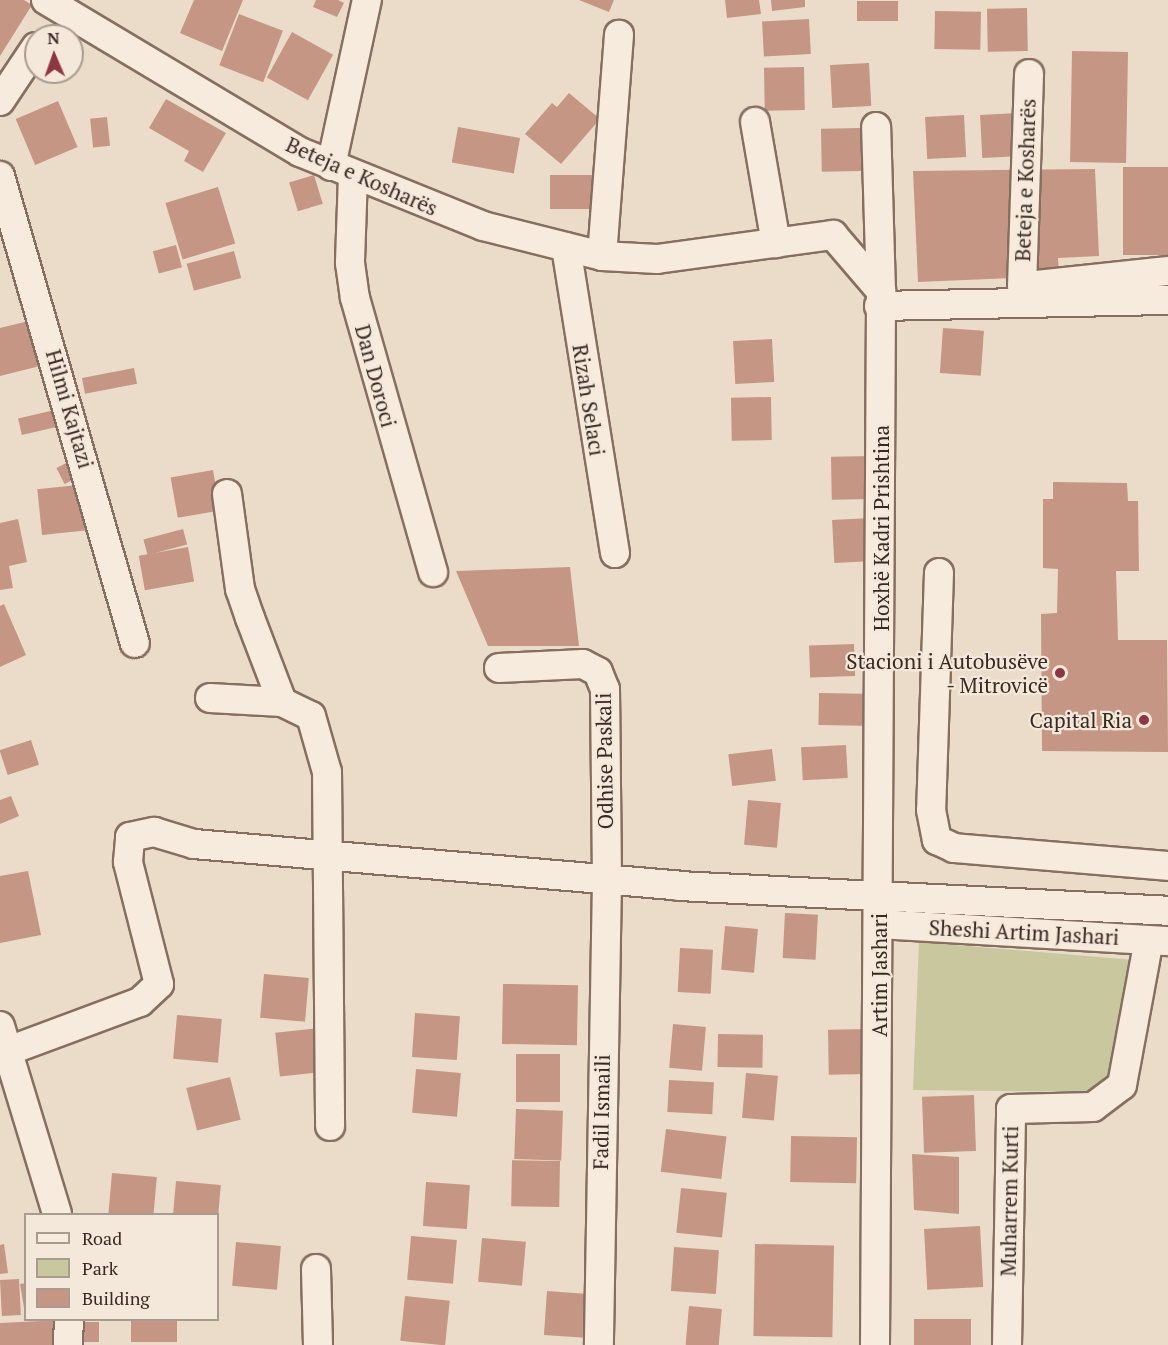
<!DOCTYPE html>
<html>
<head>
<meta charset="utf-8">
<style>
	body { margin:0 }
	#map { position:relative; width:1168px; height:1345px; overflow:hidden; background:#ebdcca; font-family:"PT Serif",serif }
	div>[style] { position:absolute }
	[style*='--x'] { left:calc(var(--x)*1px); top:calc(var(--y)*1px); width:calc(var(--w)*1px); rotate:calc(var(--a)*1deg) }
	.green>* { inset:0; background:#c8c79e }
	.building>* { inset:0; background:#c59683; transform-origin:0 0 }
	.roads { filter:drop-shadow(2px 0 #866f60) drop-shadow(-2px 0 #866f60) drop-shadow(0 2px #866f60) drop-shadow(0 -2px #866f60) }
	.minor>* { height:28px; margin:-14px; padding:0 14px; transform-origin:14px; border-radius:14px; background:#f6ebdc }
	.dots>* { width:16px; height:16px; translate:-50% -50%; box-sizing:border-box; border:3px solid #f3e8d9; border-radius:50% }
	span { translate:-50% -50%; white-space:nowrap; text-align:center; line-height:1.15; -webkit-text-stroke:4.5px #f3e8d9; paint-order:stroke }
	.street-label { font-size:21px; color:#382922 }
	.poi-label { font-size:21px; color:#382922 }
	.right { translate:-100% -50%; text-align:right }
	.legend { position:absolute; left:24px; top:1213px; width:195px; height:108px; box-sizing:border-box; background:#f3e8d9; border:2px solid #a89c90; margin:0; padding:8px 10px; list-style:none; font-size:18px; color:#382922 }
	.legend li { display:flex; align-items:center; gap:12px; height:30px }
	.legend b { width:30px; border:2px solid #a89c90 }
	.north { position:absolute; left:24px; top:24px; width:60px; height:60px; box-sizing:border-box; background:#f3e8d9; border:2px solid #a89c90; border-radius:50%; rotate:358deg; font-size:16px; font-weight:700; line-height:24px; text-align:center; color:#382922 }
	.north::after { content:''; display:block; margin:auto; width:21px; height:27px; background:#8f3642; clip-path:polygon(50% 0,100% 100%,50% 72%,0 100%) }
</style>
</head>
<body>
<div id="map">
	<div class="green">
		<div style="clip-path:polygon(919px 942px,1134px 960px,1118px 1073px,1099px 1092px,913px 1090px)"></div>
	</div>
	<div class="building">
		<div style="clip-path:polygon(0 0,24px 0,32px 5px,0 56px)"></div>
		<div style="clip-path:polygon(194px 0,243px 0,222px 51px,180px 33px)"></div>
		<div style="clip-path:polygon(316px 0,338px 0,344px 3px,337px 17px,313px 7px)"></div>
		<div style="clip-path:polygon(579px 0,614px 0,609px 12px)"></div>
		<div style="clip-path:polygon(725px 0,759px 0,761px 14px,727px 18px)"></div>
		<div style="clip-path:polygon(771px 0,805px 0,805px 7px,772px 11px)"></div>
		<div style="left:857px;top:1px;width:41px;height:20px"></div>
		<div style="left:1027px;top:8px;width:43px;height:40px;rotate:89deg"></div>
		<div style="left:935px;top:11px;width:46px;height:38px;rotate:1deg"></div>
		<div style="left:239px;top:14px;width:47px;height:55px;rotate:21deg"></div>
		<div style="left:809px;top:19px;width:35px;height:47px;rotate:87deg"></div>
		<div style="left:292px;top:32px;width:47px;height:52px;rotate:29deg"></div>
		<div style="left:1072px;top:51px;width:56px;height:111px;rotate:1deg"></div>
		<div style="left:869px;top:63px;width:43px;height:39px;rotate:87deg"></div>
		<div style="left:804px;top:67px;width:43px;height:40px;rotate:89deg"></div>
		<div style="clip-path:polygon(569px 93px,600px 119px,561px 164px,525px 134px,552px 103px,557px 107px)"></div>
		<div style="clip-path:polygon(166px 99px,226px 133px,203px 172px,184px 161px,189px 151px,149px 128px)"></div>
		<div style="left:58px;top:101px;width:50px;height:46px;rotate:67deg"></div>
		<div style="left:1020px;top:113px;width:43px;height:40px;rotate:87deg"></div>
		<div style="left:964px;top:115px;width:42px;height:39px;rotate:87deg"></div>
		<div style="left:107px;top:117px;width:29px;height:17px;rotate:84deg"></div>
		<div style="left:458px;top:127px;width:63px;height:36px;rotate:10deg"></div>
		<div style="left:861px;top:128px;width:43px;height:40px;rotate:89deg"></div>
		<div style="left:1168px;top:167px;width:88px;height:45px;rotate:90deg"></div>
		<div style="clip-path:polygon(1095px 169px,1099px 256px,1058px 258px,1059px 276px,918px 282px,913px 171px)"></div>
		<div style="left:314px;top:175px;width:30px;height:26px;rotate:73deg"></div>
		<div style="left:550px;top:175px;width:48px;height:34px"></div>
		<div style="left:218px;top:187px;width:59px;height:55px;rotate:73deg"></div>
		<div style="left:176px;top:245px;width:23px;height:24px;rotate:75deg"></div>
		<div style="left:234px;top:251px;width:28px;height:49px;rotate:75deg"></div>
		<div style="clip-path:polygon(37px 319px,48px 364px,0 376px,0 328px)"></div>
		<div style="left:943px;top:328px;width:41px;height:45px;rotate:4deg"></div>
		<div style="left:772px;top:339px;width:43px;height:39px;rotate:87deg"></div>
		<div style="left:134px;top:368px;width:16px;height:53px;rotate:79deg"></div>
		<div style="left:771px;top:397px;width:43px;height:40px;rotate:89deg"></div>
		<div style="left:59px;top:409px;width:17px;height:42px;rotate:77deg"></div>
		<div style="left:871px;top:456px;width:43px;height:40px;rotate:89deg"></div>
		<div style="left:76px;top:458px;width:18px;height:22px;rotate:63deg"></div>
		<div style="left:213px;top:470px;width:41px;height:43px;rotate:80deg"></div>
		<div style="clip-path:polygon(1053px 482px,1127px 483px,1128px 501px,1138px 501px,1139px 571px,1116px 571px,1118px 640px,1167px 640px,1168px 752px,1042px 751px,1041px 614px,1057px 613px,1058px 569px,1043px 568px,1043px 499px,1053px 499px)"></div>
		<div style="left:87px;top:484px;width:46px;height:50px;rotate:84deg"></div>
		<div style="left:871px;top:518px;width:43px;height:39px;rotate:87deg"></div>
		<div style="clip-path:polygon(18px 519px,27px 562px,9px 566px,13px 588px,0 590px,0 523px)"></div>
		<div style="left:183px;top:529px;width:16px;height:41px;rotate:75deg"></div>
		<div style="left:188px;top:547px;width:35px;height:50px;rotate:80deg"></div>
		<div style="clip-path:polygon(570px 567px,579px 646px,488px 646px,456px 571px)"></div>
		<div style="clip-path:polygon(4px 604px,26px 655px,0 667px,0 606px)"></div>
		<div style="left:854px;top:644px;width:32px;height:45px;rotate:88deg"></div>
		<div style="left:819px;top:693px;width:45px;height:32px;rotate:1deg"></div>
		<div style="left:31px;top:740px;width:26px;height:33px;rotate:72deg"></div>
		<div style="left:846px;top:745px;width:33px;height:45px;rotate:87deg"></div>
		<div style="left:772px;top:749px;width:32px;height:44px;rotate:83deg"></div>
		<div style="clip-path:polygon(11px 796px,19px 816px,0 824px,0 800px)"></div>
		<div style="left:748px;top:800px;width:33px;height:45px;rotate:5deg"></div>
		<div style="clip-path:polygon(28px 871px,41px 935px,0 943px,0 876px)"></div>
		<div style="left:785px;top:913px;width:33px;height:45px;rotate:3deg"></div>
		<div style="left:725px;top:926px;width:33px;height:44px;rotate:5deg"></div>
		<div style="left:680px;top:948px;width:33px;height:44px;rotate:3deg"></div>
		<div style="left:264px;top:974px;width:45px;height:44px;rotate:5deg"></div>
		<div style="left:503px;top:984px;width:75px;height:60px;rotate:1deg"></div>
		<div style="left:415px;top:1013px;width:45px;height:44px;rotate:4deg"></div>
		<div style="left:177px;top:1015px;width:45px;height:44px;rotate:5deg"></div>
		<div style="left:673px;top:1024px;width:33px;height:44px;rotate:5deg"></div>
		<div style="left:320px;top:1028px;width:44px;height:45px;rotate:84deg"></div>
		<div style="left:870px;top:1029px;width:45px;height:42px;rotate:89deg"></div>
		<div style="left:718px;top:1034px;width:45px;height:33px;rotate:1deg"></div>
		<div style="left:516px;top:1054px;width:44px;height:48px"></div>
		<div style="left:416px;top:1069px;width:45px;height:44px;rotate:5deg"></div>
		<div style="left:746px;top:1073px;width:32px;height:45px;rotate:5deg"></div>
		<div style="left:230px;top:1077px;width:44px;height:45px;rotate:76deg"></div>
		<div style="left:669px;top:1080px;width:45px;height:32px;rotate:3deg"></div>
		<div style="left:974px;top:1095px;width:56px;height:52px;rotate:88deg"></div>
		<div style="left:516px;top:1109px;width:47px;height:50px;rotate:2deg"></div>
		<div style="left:666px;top:1129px;width:61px;height:43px;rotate:7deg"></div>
		<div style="left:791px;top:1136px;width:66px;height:46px;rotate:1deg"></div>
		<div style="clip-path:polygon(912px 1154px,959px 1157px,959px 1214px,914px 1210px)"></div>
		<div style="left:560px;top:1161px;width:46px;height:48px;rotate:91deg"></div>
		<div style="left:112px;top:1173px;width:45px;height:41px;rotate:5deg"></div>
		<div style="left:176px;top:1181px;width:45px;height:33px;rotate:5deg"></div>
		<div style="left:426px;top:1182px;width:44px;height:44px;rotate:4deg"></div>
		<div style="left:681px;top:1188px;width:46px;height:45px;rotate:6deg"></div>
		<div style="left:980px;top:1226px;width:61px;height:56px;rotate:87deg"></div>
		<div style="left:411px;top:1236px;width:46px;height:44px;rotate:5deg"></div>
		<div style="left:482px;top:1238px;width:44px;height:44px;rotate:5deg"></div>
		<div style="left:236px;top:1242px;width:45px;height:44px;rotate:5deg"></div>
		<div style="clip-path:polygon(4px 1244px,8px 1273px,0 1274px,0 1245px)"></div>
		<div style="left:755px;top:1244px;width:79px;height:92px;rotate:1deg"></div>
		<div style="left:674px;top:1247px;width:45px;height:44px;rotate:4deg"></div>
		<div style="left:19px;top:1279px;width:36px;height:19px;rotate:87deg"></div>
		<div style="clip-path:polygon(26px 1283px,26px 1308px,24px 1308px,20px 1284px)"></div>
		<div style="left:547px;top:1291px;width:45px;height:44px;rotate:4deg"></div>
		<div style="left:405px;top:1296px;width:45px;height:45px;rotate:6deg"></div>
		<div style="left:689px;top:1306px;width:33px;height:39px;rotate:5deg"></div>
		<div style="left:971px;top:1319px;width:26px;height:57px;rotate:90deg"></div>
		<div style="clip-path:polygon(63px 1320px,61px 1345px,0 1345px,0 1323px)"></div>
		<div style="left:131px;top:1320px;width:46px;height:22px"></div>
		<div style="left:78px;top:1322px;width:21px;height:20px"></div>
	</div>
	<div class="roads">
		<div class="minor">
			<div style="--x:46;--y:0;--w:296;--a:30.9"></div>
			<div style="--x:300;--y:152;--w:197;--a:22"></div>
			<div style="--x:483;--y:226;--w:123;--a:14.1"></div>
			<div style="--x:602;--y:256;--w:55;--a:3.1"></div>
			<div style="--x:657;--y:259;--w:178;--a:-7.8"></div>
			<div style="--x:833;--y:235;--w:74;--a:49.4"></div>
			<div style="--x:0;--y:101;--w:65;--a:-56.3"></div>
			<div style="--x:755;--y:122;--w:123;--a:80.2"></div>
			<div style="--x:331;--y:166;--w:170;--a:-77.8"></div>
			<div style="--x:353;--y:175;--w:88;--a:92"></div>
			<div style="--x:350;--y:263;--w:35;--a:82"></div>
			<div style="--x:355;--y:298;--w:285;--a:74.1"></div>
			<div style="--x:0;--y:176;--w:486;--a:73.9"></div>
			<div style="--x:566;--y:247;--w:310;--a:80.9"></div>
			<div style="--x:602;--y:256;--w:222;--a:-85.6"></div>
			<div style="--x:1027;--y:286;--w:142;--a:-6.1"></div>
			<div style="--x:1022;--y:287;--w:213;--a:-88.1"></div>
			<div style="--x:879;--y:306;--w:289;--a:-1.2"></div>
			<div style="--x:227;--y:494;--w:96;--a:82.2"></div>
			<div style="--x:240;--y:589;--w:31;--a:71"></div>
			<div style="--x:250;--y:618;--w:90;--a:69.1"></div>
			<div style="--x:282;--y:702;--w:32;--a:26"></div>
			<div style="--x:311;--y:716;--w:58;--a:74.1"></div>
			<div style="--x:327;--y:772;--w:354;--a:89.5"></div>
			<div style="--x:939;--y:573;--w:237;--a:91.9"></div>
			<div style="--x:931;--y:810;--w:31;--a:79"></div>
			<div style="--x:937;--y:840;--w:19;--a:25"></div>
			<div style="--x:954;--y:848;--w:215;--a:4.8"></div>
			<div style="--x:499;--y:668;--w:84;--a:-2.7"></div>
			<div style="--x:583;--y:664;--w:17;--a:28"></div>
			<div style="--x:598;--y:672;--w:18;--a:68"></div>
			<div style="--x:605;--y:689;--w:191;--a:89.4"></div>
			<div style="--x:607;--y:880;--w:465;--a:91"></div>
			<div style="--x:210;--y:698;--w:72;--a:3.2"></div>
			<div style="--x:880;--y:924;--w:289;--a:3.4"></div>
			<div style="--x:0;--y:1026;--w:196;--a:73.1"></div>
			<div style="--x:8;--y:1051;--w:141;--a:-20.4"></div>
			<div style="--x:140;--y:1002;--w:26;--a:-43"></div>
			<div style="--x:159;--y:984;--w:126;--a:-104.3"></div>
			<div style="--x:128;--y:862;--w:25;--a:-85"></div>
			<div style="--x:130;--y:837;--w:25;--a:-12"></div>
			<div style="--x:154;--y:832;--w:42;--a:16.7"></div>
			<div style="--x:194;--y:844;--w:487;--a:4.9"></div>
			<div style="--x:679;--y:886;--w:490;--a:2.9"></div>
			<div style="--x:316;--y:1269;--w:76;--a:88.5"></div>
			<div style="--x:68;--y:1345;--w:25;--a:-88"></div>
			<div style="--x:875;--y:1345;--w:1054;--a:-89.67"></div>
			<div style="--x:881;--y:291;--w:164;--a:-91.7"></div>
			<div style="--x:1007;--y:1345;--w:236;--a:-89"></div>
			<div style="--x:1011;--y:1109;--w:82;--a:-1.4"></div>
			<div style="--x:1093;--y:1107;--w:36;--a:-37"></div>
			<div style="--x:1122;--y:1085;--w:147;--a:-79.5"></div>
		</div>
	</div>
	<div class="dots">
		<div style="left:1060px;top:673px;background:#8f3642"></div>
		<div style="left:1144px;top:720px;background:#8f3642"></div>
	</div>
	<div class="street-label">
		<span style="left:362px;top:176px;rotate:24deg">Beteja e Kosharës</span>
		<span style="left:1025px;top:180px;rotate:-88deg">Beteja e Kosharës</span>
		<span style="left:376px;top:376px;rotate:75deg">Dan Doroci</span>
		<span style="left:589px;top:400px;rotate:81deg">Rizah Selaci</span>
		<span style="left:70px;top:409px;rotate:74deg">Hilmi Kajtazi</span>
		<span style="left:881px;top:528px;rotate:-90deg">Hoxhë Kadri Prishtina</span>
		<span style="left:604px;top:761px;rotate:-91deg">Odhise Paskali</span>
		<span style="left:1024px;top:932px;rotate:3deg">Sheshi Artim Jashari</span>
		<span style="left:879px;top:975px;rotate:-90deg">Artim Jashari</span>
		<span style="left:601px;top:1112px;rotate:-89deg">Fadil Ismaili</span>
		<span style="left:1009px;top:1201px;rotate:-89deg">Muharrem Kurti</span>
	</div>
	<div class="poi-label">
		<span class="right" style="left:1048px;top:673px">Stacioni i Autobusëve<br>- Mitrovicë</span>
		<span class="right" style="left:1132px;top:720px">Capital Ria</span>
	</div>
	<ul class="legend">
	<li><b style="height:8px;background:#f6ebdc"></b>Road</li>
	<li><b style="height:16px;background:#c8c79e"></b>Park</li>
	<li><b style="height:16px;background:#c59683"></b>Building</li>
	</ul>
	<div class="north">N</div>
</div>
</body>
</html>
